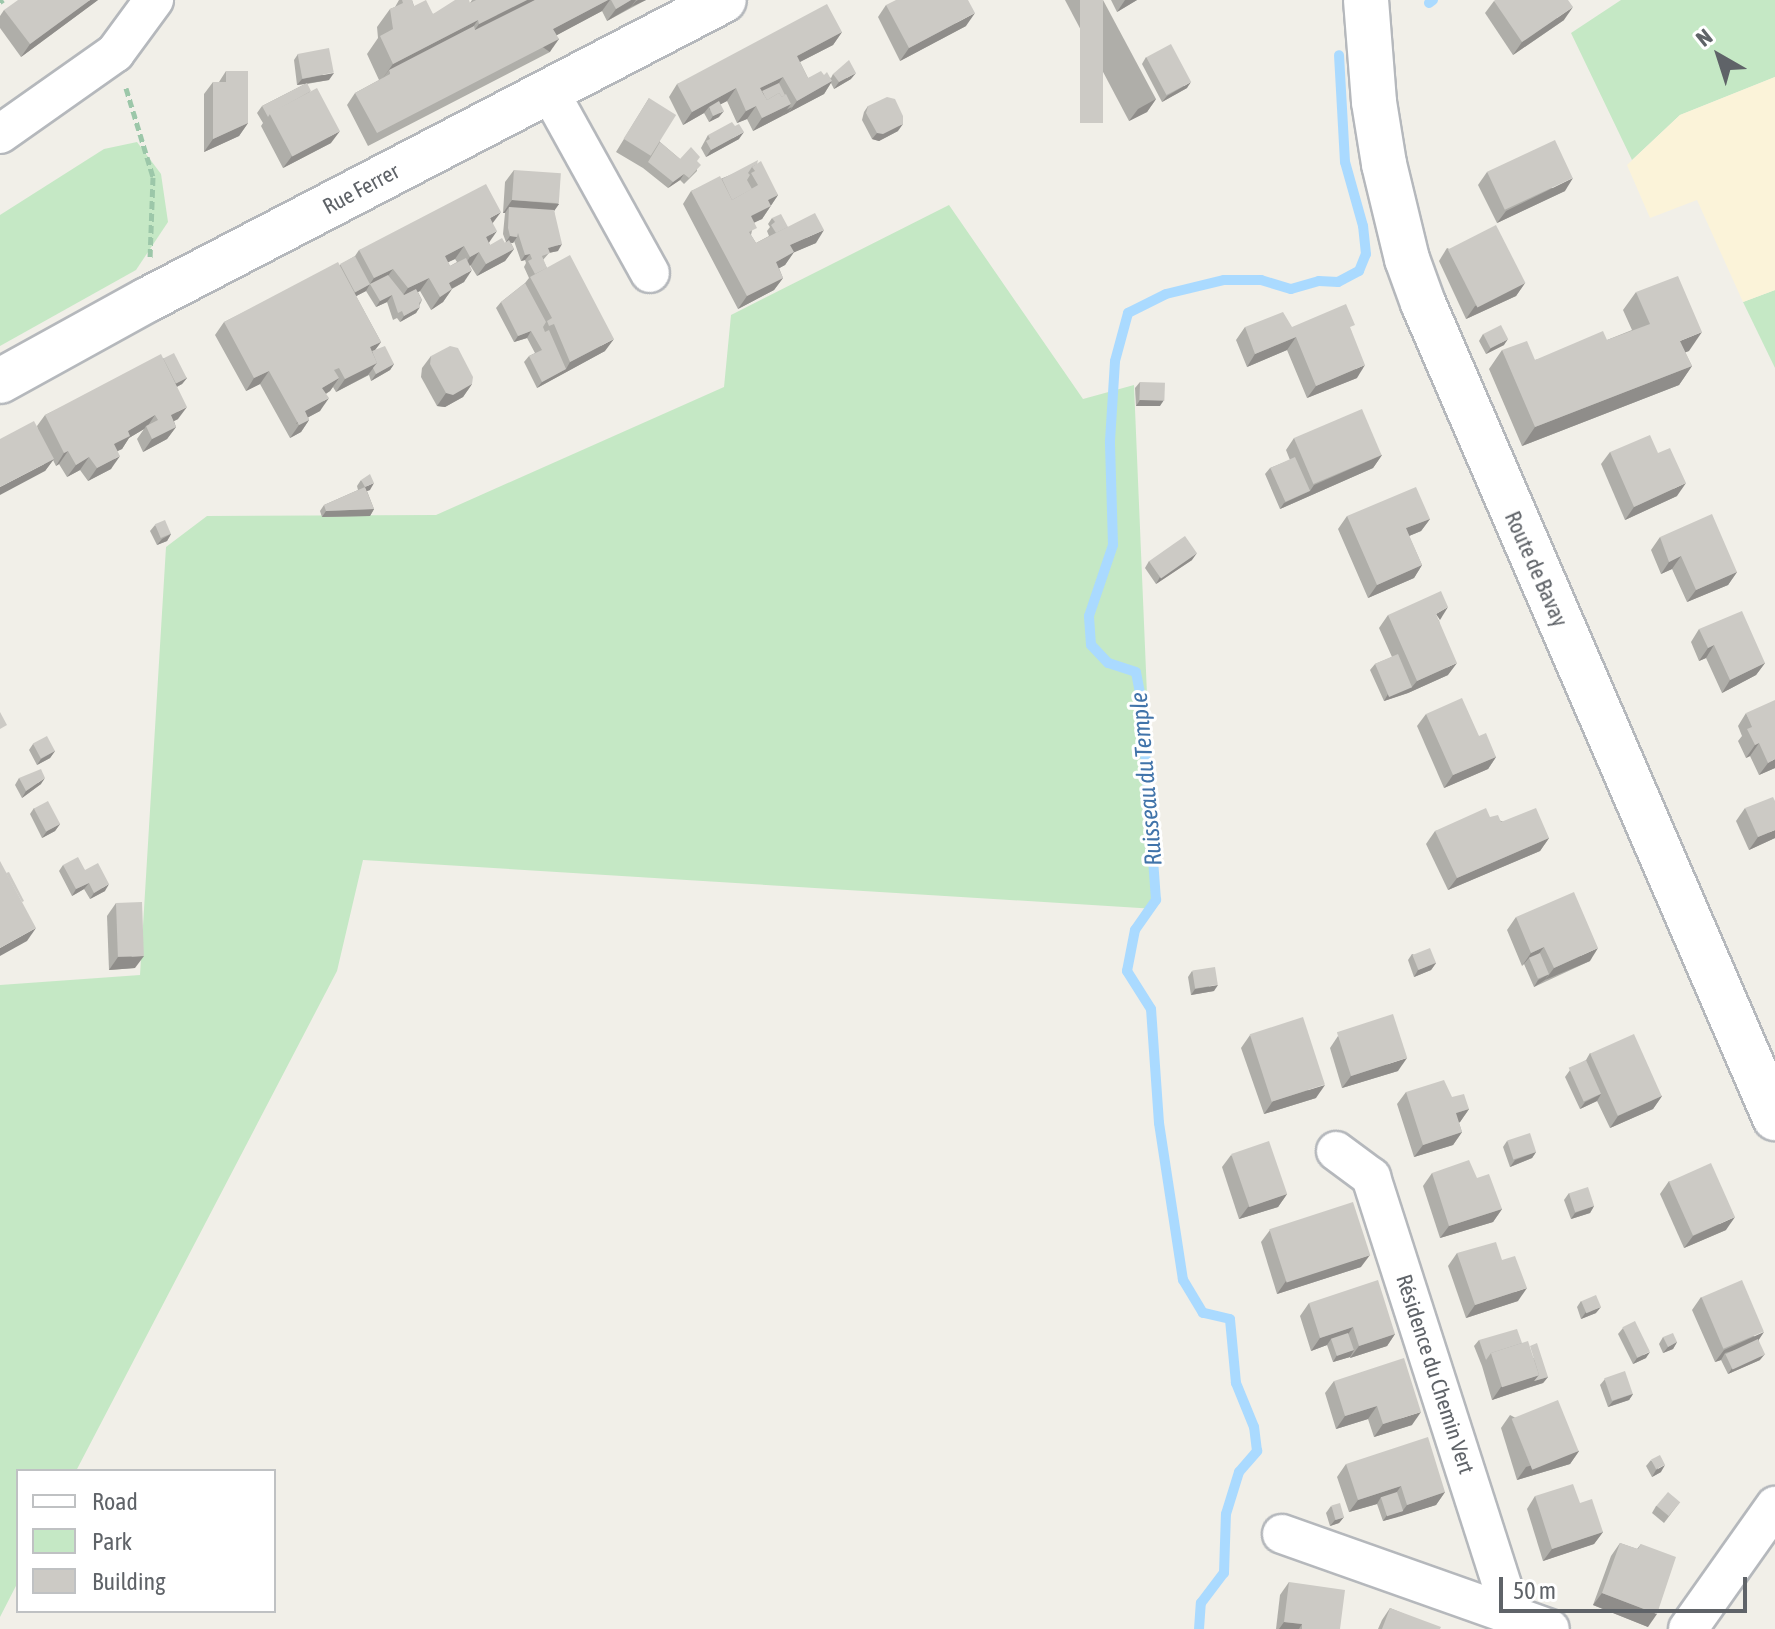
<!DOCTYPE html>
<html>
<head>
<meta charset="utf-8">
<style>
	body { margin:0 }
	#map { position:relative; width:1775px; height:1629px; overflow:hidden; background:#f1efe8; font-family:"Asap Condensed",sans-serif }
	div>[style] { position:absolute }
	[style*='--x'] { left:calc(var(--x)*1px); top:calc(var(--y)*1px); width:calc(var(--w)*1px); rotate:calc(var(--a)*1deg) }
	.green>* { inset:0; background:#c5e8c5 }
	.sand>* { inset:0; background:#fbf3d9 }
	.stream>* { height:10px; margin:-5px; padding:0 5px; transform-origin:5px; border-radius:5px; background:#aadaff }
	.path>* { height:5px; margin-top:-2.5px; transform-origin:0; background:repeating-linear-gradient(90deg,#9cc7a9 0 8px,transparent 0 12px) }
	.roads { filter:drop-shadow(2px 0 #b5b8bc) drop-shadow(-2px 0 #b5b8bc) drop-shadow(0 2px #b5b8bc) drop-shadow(0 -2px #b5b8bc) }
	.street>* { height:38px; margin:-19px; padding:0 19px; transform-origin:19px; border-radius:19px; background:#fff }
	.secondary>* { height:44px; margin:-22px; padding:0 22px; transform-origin:22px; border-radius:22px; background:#fff }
	.wall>* { inset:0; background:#afaea9 }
	.shaded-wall>* { inset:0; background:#8f8d8a; transform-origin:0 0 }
	.building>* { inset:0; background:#cccac5; transform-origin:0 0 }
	span { translate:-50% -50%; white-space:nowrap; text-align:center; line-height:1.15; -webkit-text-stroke:6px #fff; paint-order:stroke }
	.street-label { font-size:22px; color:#5f6368 }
	.water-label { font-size:24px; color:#4174aa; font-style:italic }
	.legend { position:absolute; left:16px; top:1469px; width:260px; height:144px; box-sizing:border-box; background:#fff; border:2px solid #bfc1c3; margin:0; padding:10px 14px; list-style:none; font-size:24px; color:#5f6368 }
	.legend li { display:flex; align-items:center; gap:16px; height:40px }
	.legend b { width:40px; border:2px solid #bfc1c3 }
	.north { position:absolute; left:1679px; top:16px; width:80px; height:80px; -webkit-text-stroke:6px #fff; paint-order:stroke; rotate:321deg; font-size:22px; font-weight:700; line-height:32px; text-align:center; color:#5f6368 }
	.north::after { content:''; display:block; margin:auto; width:28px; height:36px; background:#5f6368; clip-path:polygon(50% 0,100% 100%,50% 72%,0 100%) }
	.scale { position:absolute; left:1499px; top:1577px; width:248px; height:36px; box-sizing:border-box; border:4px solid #5f6368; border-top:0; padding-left:10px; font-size:24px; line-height:28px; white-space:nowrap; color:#5f6368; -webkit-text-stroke:6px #fff; paint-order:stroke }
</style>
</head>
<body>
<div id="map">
	<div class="green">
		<div style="clip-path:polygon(1621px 0,1775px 0,1775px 77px,1680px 115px,1632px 160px,1571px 33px)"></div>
		<div style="clip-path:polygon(137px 142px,161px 174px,168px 222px,136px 270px,0 346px,0 215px,104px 149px)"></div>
		<div style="clip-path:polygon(949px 205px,1083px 399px,1134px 385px,1156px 909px,363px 860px,337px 971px,76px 1471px,18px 1471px,18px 1582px,0 1617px,0 985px,140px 975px,166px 547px,207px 516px,436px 515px,724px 387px,731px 315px)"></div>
		<div style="clip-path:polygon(1775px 290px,1775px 368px,1743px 302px)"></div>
	</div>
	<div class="sand">
		<div style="clip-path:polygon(1775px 77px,1775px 290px,1743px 302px,1697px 200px,1650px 218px,1627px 165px,1680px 115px)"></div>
	</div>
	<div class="stream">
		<div style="--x:1429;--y:3;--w:5;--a:-37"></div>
		<div style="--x:1199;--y:1629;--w:26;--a:-86"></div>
		<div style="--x:1201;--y:1603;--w:38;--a:-53"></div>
		<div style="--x:1224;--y:1573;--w:59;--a:-88.1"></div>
		<div style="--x:1226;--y:1514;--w:44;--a:-72.8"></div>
		<div style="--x:1239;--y:1472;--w:28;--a:-49"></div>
		<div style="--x:1257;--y:1451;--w:24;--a:-97"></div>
		<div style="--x:1254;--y:1427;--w:48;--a:-112.2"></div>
		<div style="--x:1236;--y:1383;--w:64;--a:-95.4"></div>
		<div style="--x:1230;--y:1319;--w:28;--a:-167"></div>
		<div style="--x:1203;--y:1313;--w:39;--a:-121"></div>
		<div style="--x:1183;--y:1280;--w:159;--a:-98.7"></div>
		<div style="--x:1159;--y:1123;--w:114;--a:-94"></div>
		<div style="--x:1151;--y:1009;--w:45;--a:-122.3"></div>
		<div style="--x:1127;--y:971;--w:42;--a:-79"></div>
		<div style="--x:1135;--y:930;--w:37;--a:-55"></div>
		<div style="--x:1156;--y:900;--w:203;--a:-94.2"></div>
		<div style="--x:1141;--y:698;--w:26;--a:-101"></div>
		<div style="--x:1136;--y:672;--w:29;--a:-162"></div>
		<div style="--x:1108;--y:663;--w:25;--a:-133"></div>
		<div style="--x:1091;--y:645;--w:29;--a:-94"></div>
		<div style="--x:1089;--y:616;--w:75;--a:-71.3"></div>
		<div style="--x:1113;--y:545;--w:104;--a:-91.7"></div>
		<div style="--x:1110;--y:441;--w:80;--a:-86.4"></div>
		<div style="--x:1115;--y:361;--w:50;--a:-74.8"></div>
		<div style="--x:1128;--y:313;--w:42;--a:-26.6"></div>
		<div style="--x:1166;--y:294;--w:60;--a:-13.6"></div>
		<div style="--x:1224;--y:280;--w:37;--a:0"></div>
		<div style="--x:1261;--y:280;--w:31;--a:17"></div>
		<div style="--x:1291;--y:289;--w:29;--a:-16"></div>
		<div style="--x:1319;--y:281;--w:19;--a:3"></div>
		<div style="--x:1338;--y:282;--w:24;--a:-28"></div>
		<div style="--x:1359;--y:271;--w:18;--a:-68"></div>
		<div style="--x:1366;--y:254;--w:28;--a:-96"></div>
		<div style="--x:1363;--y:226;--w:66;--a:-105.7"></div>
		<div style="--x:1345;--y:162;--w:107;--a:-93.2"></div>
	</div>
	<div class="path">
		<div style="--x:0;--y:2;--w:4;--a:-34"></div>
		<div style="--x:126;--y:88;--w:93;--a:73.1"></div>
		<div style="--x:153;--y:177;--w:81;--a:92.1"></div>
	</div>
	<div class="roads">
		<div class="street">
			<div style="--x:549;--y:91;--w:208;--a:61"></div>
			<div style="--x:0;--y:134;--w:141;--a:-35.2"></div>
			<div style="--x:115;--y:53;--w:66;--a:-53.7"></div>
			<div style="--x:1336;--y:1151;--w:44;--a:36.6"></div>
			<div style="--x:1371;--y:1177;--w:457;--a:72.2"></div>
			<div style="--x:1282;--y:1534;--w:284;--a:19.5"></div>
			<div style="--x:1688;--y:1629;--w:151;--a:-54.7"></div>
		</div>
		<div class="secondary">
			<div style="--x:1366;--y:0;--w:102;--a:85.5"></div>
			<div style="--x:1374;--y:102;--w:63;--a:80.8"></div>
			<div style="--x:1384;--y:164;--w:98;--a:76.4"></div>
			<div style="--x:1407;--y:259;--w:47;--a:70"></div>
			<div style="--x:1423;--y:303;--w:888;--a:66.64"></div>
			<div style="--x:0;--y:381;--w:168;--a:-28.9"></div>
			<div style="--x:147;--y:300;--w:650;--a:-27.47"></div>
		</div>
	</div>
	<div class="wall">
		<div style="clip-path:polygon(98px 0,21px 57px,0 28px,0 16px,4px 10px)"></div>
		<div style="clip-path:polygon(399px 0,412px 0,414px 6px,433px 14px,470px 3px,472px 0,646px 0,607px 21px,602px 11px,566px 30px,557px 35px,550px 52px,368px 146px,347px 105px,355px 93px,379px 80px,367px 54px,378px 38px,377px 27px,390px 9px,395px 7px)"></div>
		<div style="clip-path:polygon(1065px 0,1103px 0,1156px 99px,1147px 112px,1129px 121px)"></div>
		<div style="clip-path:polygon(1111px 0,1137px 0,1117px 12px)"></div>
		<div style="clip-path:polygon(1494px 1px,1564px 20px,1513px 55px,1485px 13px)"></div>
		<div style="clip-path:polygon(886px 5px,966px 26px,900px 61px,878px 17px)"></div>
		<div style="clip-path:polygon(842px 32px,833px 45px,800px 62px,808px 78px,824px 75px,831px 78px,833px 74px,851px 79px,834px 89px,831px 83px,824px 94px,753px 131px,747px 119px,737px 123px,727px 101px,720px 104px,719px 117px,709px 122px,704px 113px,683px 125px,669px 97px,677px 84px)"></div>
		<div style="clip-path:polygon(298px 54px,329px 80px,307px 84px,331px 143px,283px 168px,261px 126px,263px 123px,257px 113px,262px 106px,305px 84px,297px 85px,294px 60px)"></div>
		<div style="clip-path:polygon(1146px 57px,1187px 88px,1162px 102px,1142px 64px)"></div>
		<div style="clip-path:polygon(226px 71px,248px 123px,239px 136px,204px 152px,204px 94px,213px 82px,219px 82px)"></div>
		<div style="clip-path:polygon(649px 98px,660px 142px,680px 159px,697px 161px,697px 171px,684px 184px,680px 180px,668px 188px,643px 168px,616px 152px)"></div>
		<div style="clip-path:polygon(868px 106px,898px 131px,879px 141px,872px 139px,862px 120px,864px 112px)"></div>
		<div style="clip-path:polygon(708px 135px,739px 139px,706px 157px,701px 148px)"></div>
		<div style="clip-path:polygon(757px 164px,778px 195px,762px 219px,754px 222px,751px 235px,756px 243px,769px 236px,767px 231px,770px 227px,768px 224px,772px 218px,816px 243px,794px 252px,785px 265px,779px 268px,783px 278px,774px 290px,738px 309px,683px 204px,691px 191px)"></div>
		<div style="clip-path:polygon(evenodd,514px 170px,559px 204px,554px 210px,558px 251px,549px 253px,543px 260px,547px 268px,605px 351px,537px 388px,524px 362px,529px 356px,535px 353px,527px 338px,514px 342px,496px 308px,501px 302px,525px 283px,529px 278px,524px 267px,526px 263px,525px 260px,521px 261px,514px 241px,513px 243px,511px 243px,514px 249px,505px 261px,477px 276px,470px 265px,464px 282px,452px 289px,443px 302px,431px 310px,420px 291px,418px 292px,422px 300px,416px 313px,400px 322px,397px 318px,393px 320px,387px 302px,376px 307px,366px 291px,356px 296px,381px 342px,375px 350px,394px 364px,390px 370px,371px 381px,369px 375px,336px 392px,333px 387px,330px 391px,326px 394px,320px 411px,308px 417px,309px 420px,301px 432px,290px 438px,260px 384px,246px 391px,215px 335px,224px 322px,340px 265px,355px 256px,359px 250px,493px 223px,489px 243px,490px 245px,505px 243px,506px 242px,503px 234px,505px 213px,503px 213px,505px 182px,514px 170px,455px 259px,457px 262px,450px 266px,448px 262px,455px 259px)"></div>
		<div style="clip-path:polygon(1487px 172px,1565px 191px,1497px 223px,1478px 185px)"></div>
		<div style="clip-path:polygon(1447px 248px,1525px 283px,1516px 296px,1466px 319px,1439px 261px)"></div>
		<div style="clip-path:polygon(1636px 292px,1689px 351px,1685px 352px,1692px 366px,1679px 385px,1522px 446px,1489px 369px,1502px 350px,1535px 360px,1607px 340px,1632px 330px,1623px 310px)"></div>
		<div style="clip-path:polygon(1245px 327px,1292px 327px,1351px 330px,1357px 378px,1307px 398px,1287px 350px,1247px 367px,1236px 340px)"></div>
		<div style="clip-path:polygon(1483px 334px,1504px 345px,1486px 354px,1479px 341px)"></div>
		<div style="clip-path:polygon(431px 356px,472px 384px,463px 397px,445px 407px,437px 406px,421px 377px,422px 368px)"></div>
		<div style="clip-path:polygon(163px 358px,187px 378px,182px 384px,177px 387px,178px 419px,174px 421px,176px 427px,167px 439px,143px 452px,137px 439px,144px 429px,129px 438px,122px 449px,117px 451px,111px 469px,88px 481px,80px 470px,67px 477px,59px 464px,56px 466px,53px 460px,45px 471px,37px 426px,45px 415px)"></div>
		<div style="clip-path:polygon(1140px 382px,1160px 406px,1136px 406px,1135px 388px)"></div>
		<div style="clip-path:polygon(1294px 438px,1382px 455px,1373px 468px,1280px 509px,1265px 474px,1270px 468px,1290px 460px,1286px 450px)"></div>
		<div style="clip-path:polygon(1610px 452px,1658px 453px,1677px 496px,1625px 520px,1601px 464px)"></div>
		<div style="clip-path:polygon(361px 480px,370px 490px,367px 491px,374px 509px,370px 516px,322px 517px,320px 511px,324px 505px,358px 490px,357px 486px)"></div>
		<div style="clip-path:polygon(1347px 516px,1430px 519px,1421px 531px,1409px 536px,1422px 565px,1414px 578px,1368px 598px,1338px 529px)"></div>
		<div style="clip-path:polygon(155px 525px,171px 534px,167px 541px,157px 545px,150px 531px)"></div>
		<div style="clip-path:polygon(1660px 537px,1737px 572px,1728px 585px,1687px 602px,1672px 569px,1661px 574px,1651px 550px)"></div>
		<div style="clip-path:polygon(1192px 560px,1156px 584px,1145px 568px,1149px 561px)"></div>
		<div style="clip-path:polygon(1388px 615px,1439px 620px,1448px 675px,1408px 693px,1384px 701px,1370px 670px,1375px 664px,1392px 657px,1379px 628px)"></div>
		<div style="clip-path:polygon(1699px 629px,1765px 663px,1756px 675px,1722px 693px,1706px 658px,1699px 661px,1691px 642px)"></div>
		<div style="clip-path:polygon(1746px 713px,1775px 768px,1759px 775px,1750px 756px,1746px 758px,1738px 741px,1742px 736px,1738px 726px)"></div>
		<div style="clip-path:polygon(1426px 714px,1479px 736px,1496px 757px,1488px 769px,1444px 788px,1417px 726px)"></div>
		<div style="clip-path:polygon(33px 744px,55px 751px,50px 758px,37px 765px,29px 750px)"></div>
		<div style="clip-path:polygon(19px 778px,41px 784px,22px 798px,15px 785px)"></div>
		<div style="clip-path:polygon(34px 808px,60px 824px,55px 831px,42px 838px,30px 814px)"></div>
		<div style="clip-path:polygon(1745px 808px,1775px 838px,1749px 850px,1736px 821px)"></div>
		<div style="clip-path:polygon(1490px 817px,1549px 838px,1540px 851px,1448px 890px,1426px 844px,1435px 831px)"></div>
		<div style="clip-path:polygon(63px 865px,85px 870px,105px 891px,90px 899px,84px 889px,72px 896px,59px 871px)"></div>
		<div style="clip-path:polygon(116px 903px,135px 968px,109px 970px,107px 916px)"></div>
		<div style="clip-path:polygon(1516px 917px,1590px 961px,1534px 987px,1524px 964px,1522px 966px,1507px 930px)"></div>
		<div style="clip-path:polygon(1412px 954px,1436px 963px,1431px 970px,1414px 977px,1408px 960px)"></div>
		<div style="clip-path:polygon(1192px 971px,1214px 991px,1191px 995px,1188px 977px)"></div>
		<div style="clip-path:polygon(1250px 1035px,1316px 1098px,1264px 1114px,1241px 1048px)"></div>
		<div style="clip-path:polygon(1338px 1036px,1398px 1071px,1342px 1088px,1330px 1048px)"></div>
		<div style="clip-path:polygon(1590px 1053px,1662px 1096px,1653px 1109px,1610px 1128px,1597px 1101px,1580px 1109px,1565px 1077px,1570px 1070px,1586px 1060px)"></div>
		<div style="clip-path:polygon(1406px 1092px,1452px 1097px,1469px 1109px,1460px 1122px,1459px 1123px,1462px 1132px,1453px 1145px,1414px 1157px,1397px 1104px)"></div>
		<div style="clip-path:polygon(1507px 1141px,1536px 1152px,1532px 1158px,1510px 1167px,1503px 1147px)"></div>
		<div style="clip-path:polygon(1231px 1155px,1287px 1194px,1278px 1207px,1239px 1219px,1222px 1167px)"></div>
		<div style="clip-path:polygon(1432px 1173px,1477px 1178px,1502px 1209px,1493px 1222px,1440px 1238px,1423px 1186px)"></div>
		<div style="clip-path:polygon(1669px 1181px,1726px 1230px,1684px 1248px,1660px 1194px)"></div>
		<div style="clip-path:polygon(1569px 1193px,1594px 1206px,1590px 1213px,1571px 1219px,1564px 1200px)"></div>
		<div style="clip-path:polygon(1270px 1230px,1361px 1267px,1277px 1294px,1261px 1242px)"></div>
		<div style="clip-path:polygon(1457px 1253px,1502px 1260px,1518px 1301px,1466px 1318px,1448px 1266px)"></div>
		<div style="clip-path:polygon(1701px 1297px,1759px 1340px,1760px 1360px,1728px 1374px,1721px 1360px,1715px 1362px,1692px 1310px)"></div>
		<div style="clip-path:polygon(1581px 1301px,1596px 1313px,1581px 1319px,1577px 1307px)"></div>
		<div style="clip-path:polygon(1309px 1303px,1395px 1334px,1387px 1346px,1350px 1358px,1350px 1357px,1333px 1362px,1327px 1345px,1311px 1351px,1300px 1316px)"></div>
		<div style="clip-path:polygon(1623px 1328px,1646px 1358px,1633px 1364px,1618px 1334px)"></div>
		<div style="clip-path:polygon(1663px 1337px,1677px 1342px,1673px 1349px,1663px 1353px,1659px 1344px)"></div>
		<div style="clip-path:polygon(1479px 1340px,1522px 1343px,1548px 1377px,1543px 1383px,1492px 1400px,1482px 1366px,1474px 1346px)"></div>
		<div style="clip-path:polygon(1605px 1379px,1633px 1394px,1629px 1400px,1608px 1407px,1600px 1385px)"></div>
		<div style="clip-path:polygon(1334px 1381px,1412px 1425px,1374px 1437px,1368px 1419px,1336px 1429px,1325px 1393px)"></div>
		<div style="clip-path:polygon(1510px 1415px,1579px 1451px,1570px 1464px,1517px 1480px,1501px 1428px)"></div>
		<div style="clip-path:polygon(1651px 1460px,1661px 1472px,1652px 1477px,1646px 1466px)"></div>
		<div style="clip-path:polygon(1346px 1464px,1445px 1492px,1436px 1505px,1383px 1521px,1377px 1504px,1349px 1512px,1337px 1477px)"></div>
		<div style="clip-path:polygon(1535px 1496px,1580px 1503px,1603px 1532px,1594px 1544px,1543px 1561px,1527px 1509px)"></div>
		<div style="clip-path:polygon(1680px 1502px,1664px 1523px,1652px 1513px,1656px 1506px)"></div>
		<div style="clip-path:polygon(1331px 1506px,1344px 1517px,1339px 1523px,1330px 1526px,1326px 1513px)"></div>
		<div style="clip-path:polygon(1620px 1543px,1637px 1549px,1641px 1544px,1648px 1627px,1593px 1605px,1611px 1556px)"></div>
		<div style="clip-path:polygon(1289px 1582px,1340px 1629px,1276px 1629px,1280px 1595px)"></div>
		<div style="clip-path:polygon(1390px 1608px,1440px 1629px,1378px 1629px,1382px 1620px)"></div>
	</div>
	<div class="shaded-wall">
		<div style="clip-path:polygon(90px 0,98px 0,21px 57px,30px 44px)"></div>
		<div style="clip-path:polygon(527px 0,535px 0,466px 42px,479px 24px)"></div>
		<div style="clip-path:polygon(608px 0,610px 0,602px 11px,544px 42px,553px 29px)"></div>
		<div style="clip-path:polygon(631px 0,636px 0,631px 7px,607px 21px,616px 9px)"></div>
		<div style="clip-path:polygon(638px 0,646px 0,631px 7px,636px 1px)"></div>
		<div style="clip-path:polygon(1125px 0,1137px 0,1117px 12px)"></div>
		<div style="clip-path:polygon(1573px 7px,1564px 20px,1513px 55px,1522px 42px)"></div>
		<div style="clip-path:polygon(975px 13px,966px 26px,900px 61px,909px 48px)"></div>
		<div style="clip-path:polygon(478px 20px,465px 38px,390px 74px,389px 70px,380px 82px,393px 64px)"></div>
		<div style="clip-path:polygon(842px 32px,833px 45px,788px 68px,797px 56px)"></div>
		<div style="left:559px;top:39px;width:16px;height:205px;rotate:125deg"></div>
		<div style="clip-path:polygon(334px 73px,329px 80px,297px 85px,302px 79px)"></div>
		<div style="clip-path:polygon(856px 73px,851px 79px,834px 89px,839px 82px)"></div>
		<div style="clip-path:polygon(783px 77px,774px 90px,758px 98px,760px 88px)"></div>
		<div style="clip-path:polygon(832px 81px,824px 94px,788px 113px,797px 101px)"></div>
		<div style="clip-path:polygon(1191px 82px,1187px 88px,1162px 102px,1167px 96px)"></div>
		<div style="clip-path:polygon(736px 88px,727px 101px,710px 110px,709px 107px,704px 113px,683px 125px,692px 112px)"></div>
		<div style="clip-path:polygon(1156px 99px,1147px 112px,1129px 121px,1138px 109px)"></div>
		<div style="clip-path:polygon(791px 104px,782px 116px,753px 131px,762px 118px)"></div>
		<div style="clip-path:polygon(756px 106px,747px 119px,737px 123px,746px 111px)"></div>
		<div style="clip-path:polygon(792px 107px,788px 113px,782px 116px,786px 110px)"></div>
		<div style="clip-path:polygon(724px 111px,719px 117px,709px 122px,713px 116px)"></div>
		<div style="clip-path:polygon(248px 123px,239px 136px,204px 152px,213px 139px)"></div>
		<div style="clip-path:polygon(903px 124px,898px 131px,879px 141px,872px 139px,877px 133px)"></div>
		<div style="clip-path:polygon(340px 131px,331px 143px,283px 168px,292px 156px)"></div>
		<div style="clip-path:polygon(744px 132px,739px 139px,706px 157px,711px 150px)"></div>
		<div style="clip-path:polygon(684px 174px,680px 180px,668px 188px,673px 182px)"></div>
		<div style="clip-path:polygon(1573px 178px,1565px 191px,1497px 223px,1506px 211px)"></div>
		<div style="clip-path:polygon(778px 195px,762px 219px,743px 228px,751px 216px,768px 200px)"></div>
		<div style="clip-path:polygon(512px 200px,559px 204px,550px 217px,509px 207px,505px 213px,503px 213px)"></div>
		<div style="clip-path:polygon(501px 212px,492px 224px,490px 218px)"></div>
		<div style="clip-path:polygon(824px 230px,816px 243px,781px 258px,790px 245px)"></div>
		<div style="clip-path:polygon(497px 231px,488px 244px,486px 237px)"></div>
		<div style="clip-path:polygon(510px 236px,517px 237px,513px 243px,506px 242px)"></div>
		<div style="clip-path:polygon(562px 244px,558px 251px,543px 254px,548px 248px)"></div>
		<div style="clip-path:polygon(464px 246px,455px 259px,436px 268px,445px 256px)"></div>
		<div style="clip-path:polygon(514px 249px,505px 261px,477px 276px,486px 264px)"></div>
		<div style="clip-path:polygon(479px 252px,471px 265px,461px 270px,470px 257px)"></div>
		<div style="clip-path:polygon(794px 252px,785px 265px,767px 275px,776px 262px)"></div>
		<div style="clip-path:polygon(530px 254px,525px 260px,521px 261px,525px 255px)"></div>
		<div style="clip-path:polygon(393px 269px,384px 281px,370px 284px,366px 291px,345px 302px,349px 296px,370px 284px,374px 278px)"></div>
		<div style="clip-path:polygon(472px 270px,464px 282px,440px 295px,449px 283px)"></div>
		<div style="clip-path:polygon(429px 278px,420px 291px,399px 301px,408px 288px)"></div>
		<div style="clip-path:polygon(783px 278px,774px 290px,738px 309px,747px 296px)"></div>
		<div style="clip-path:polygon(1525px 283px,1516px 296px,1466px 319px,1475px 306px)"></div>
		<div style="clip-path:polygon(452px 289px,443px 302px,431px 310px,440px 297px)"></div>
		<div style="clip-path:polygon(392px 295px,387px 302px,376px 307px,380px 301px)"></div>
		<div style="clip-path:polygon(420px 307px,416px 313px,400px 322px,404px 316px)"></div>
		<div style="clip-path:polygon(531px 331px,527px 338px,514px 342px,518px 336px)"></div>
		<div style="clip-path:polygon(1702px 332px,1689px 351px,1667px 359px,1680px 341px)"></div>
		<div style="clip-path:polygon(1296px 337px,1287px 350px,1247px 367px,1255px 354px)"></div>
		<div style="clip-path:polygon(614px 339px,605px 351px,537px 388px,542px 382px,566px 369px,570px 362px)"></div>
		<div style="clip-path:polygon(1508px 339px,1504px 345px,1486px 354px,1491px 348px)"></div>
		<div style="clip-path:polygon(381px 342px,372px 354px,370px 347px)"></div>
		<div style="clip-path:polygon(377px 363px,368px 375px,336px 392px,345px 379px)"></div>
		<div style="clip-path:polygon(394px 364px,390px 370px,371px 381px,376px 374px)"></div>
		<div style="clip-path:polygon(1365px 365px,1357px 378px,1307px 398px,1316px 386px)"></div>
		<div style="clip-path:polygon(1692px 366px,1679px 385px,1522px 446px,1535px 427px)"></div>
		<div style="clip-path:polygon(269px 371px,260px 384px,246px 391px,254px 378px)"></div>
		<div style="clip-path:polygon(187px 378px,182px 384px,166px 392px,170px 386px)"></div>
		<div style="clip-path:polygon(339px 378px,330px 391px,313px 401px,322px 388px)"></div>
		<div style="clip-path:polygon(472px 384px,463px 397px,445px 407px,437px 406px,446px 393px)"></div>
		<div style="clip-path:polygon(329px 398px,320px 411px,296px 424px,305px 411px)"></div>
		<div style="clip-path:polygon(1140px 400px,1164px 400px,1160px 406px,1136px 406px)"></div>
		<div style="clip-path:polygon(187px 407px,178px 419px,162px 427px,171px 415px)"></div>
		<div style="clip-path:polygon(155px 415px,147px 427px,146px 426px,144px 429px,129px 438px,122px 449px,105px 457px,114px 444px,128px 431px)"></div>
		<div style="clip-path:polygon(309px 420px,301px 432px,290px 438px,299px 425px)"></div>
		<div style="clip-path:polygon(176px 427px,167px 439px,143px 452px,152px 439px)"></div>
		<div style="clip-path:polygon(68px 451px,59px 464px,56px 466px,64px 453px)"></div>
		<div style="clip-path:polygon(1382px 455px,1373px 468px,1280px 509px,1284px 503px,1310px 491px,1314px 485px)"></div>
		<div style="clip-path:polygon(120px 456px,111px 469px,88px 481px,97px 468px)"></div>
		<div style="clip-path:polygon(89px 457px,80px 470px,67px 477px,76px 465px)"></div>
		<div style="clip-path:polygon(54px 459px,45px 471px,0 495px,0 487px)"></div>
		<div style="clip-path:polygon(374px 483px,370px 490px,360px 493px,365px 487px)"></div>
		<div style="clip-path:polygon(1686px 483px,1677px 496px,1625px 520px,1634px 507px)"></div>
		<div style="clip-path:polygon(374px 509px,370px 516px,322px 517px,326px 511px)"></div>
		<div style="clip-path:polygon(1430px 519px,1421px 531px,1397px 541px,1406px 528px)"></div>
		<div style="clip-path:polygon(171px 534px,167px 541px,157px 545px,162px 539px)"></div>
		<div style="clip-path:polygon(1197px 553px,1192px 560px,1156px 584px,1160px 577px)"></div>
		<div style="clip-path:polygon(1681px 556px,1672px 569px,1661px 574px,1669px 562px)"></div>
		<div style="clip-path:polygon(1422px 565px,1414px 578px,1368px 598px,1377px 585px)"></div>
		<div style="clip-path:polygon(1737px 572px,1728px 585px,1687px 602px,1696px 590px)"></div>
		<div style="clip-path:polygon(1448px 607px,1440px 620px,1436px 614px)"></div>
		<div style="clip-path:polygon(1714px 645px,1706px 658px,1699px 661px,1708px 648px)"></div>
		<div style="clip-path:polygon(1457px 663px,1448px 675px,1408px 693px,1384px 701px,1388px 694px,1412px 687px,1417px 681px)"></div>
		<div style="clip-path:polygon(1765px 663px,1756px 675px,1722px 693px,1730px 680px)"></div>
		<div style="clip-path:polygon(1759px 743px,1750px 756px,1746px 758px,1755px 745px)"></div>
		<div style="clip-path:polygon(55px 751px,50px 758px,37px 765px,41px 759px)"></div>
		<div style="clip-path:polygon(1496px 757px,1488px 769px,1444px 788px,1453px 775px)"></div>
		<div style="clip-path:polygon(1775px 759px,1775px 768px,1759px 775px,1768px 763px)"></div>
		<div style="clip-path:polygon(45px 778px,41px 784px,22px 798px,26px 791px)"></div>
		<div style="clip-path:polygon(60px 824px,55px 831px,42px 838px,47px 831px)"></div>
		<div style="clip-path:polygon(1775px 830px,1775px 838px,1749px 850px,1758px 837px)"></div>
		<div style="clip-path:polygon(1549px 838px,1540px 851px,1448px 890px,1457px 878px)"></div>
		<div style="clip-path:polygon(89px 883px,84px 889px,72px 896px,76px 889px)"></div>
		<div style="clip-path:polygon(109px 884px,105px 891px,90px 899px,94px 893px)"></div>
		<div style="clip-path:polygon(36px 928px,27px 941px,0 956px,0 948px)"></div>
		<div style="clip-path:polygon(1544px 947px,1535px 959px,1529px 958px,1522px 966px,1531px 953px)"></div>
		<div style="clip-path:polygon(1598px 948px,1590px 961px,1545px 980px,1554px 968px)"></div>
		<div style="clip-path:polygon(144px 956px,135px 968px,109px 970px,118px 957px)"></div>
		<div style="clip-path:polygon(1436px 963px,1431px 970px,1414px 977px,1418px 970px)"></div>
		<div style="clip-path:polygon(1549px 974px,1545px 980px,1534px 987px,1538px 980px)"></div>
		<div style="clip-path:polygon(1218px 985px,1214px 991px,1191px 995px,1195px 989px)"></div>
		<div style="clip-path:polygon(1407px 1058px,1398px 1071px,1342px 1088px,1351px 1076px)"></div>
		<div style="clip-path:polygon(1325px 1085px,1316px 1098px,1264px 1114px,1273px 1101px)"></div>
		<div style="clip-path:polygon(1601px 1094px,1597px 1101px,1580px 1109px,1585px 1102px)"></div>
		<div style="clip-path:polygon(1662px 1096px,1653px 1109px,1610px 1128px,1618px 1116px)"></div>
		<div style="clip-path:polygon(1469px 1109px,1460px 1122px,1447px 1126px,1456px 1113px)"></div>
		<div style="clip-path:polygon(1462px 1132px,1453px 1145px,1414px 1157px,1423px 1145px)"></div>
		<div style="clip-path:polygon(1536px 1152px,1532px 1158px,1510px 1167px,1515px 1160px)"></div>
		<div style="clip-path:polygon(1287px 1194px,1278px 1207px,1239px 1219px,1248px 1207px)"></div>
		<div style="clip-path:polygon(1594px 1206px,1590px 1213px,1571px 1219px,1575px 1213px)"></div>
		<div style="clip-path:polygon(1502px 1209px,1493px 1222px,1440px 1238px,1449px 1226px)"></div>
		<div style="clip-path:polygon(1735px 1217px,1726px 1230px,1684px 1248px,1693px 1236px)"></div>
		<div style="clip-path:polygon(1370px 1255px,1361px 1267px,1277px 1294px,1286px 1281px)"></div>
		<div style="clip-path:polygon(1527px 1288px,1518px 1301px,1466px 1318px,1475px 1305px)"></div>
		<div style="clip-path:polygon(1601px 1307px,1596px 1313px,1581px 1319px,1586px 1312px)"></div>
		<div style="clip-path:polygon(1353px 1327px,1344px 1340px,1331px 1339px,1327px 1345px,1311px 1351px,1320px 1338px)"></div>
		<div style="clip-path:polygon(1764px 1332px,1756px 1344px,1725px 1353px,1721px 1360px,1715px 1362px,1724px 1350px)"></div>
		<div style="clip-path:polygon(1395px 1334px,1387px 1346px,1350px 1358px,1359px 1346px)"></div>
		<div style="clip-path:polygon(1677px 1342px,1673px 1349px,1663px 1353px,1668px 1347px)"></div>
		<div style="clip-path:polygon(1354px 1350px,1350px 1357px,1333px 1362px,1337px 1355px)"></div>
		<div style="clip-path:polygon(1650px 1352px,1646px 1358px,1633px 1364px,1637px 1358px)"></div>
		<div style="clip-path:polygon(1765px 1354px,1760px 1360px,1728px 1374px,1733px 1367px)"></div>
		<div style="clip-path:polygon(1539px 1375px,1530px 1387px,1492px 1400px,1501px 1387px)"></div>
		<div style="clip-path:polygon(1548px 1377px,1543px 1383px,1530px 1387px,1534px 1381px)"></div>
		<div style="clip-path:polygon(1633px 1394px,1629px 1400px,1608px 1407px,1613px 1401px)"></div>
		<div style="clip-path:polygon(1377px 1406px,1368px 1419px,1336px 1429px,1345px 1416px)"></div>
		<div style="clip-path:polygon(1421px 1412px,1412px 1425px,1374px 1437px,1383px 1424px)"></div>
		<div style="clip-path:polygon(1579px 1451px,1570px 1464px,1517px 1480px,1526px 1467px)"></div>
		<div style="clip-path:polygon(1665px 1465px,1661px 1472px,1652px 1477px,1656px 1470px)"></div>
		<div style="clip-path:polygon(1401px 1486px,1392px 1499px,1381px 1497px,1377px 1504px,1349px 1512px,1358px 1500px)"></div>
		<div style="clip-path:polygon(1445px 1492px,1436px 1505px,1398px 1517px,1407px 1505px)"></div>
		<div style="clip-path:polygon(1403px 1511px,1398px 1517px,1383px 1521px,1387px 1515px)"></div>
		<div style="clip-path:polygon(1344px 1517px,1339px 1523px,1330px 1526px,1335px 1520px)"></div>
		<div style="clip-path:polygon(1603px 1532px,1594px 1544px,1543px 1561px,1552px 1549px)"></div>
		<div style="clip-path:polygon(1602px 1593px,1657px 1614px,1648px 1627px,1593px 1605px)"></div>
		<div style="clip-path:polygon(1284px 1622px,1302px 1624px,1299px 1629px,1279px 1629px)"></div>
	</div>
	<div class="building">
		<div style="clip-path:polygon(18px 0,90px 0,30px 44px,4px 10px)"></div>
		<div style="clip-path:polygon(402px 0,412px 0,414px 6px,426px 0,433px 14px,455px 0,469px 0,470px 3px,476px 0,527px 0,479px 24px,478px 20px,393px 64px,380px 36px,393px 29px,390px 9px,403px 3px)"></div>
		<div style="clip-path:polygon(535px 0,608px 0,553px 29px,559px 39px,377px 133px,355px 93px,390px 74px,389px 70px,474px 26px,475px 30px)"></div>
		<div style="clip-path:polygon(611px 0,631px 0,616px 9px)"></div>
		<div style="clip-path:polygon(896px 0,968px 0,975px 13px,909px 48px,886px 5px)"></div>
		<div style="left:1080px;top:0;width:23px;height:123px"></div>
		<div style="clip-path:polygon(1495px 0,1568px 0,1573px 7px,1522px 42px,1494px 1px)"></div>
		<div style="clip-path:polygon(827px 4px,842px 32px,797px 56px,808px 78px,821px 71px,824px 75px,827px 72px,832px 81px,797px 101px,783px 77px,760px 88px,767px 100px,779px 93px,782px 97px,786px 94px,791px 104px,762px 118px,756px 106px,746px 111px,736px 88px,692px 112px,677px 84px)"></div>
		<div style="left:1171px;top:44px;width:43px;height:28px;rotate:62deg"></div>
		<div style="left:329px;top:48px;width:25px;height:32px;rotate:79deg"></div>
		<div style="clip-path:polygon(849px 60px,856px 73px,839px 82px,833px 74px)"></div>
		<div style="clip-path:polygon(226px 71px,248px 71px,248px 123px,213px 139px,213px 82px,226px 82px)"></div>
		<div style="clip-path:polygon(307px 83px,311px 91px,270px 114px,268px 117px,262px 106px)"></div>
		<div style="clip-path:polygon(779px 83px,785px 95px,782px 97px,779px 93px,767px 100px,762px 91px)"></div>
		<div style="left:317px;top:88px;width:49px;height:54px;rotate:62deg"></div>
		<div style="clip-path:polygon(887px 97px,895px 99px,903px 116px,903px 124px,883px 134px,877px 133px,866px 113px,868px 106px)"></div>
		<div style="left:649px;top:98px;width:32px;height:48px;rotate:32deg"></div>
		<div style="clip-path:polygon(719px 101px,724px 111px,713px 116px,709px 107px)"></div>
		<div style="clip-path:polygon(732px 122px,735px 126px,739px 124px,744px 132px,711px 150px,706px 141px,710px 139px,708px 135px)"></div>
		<div style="left:1555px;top:140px;width:42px;height:75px;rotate:65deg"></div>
		<div style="clip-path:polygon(660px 142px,680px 159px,691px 147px,700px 157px,697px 161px,701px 165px,689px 178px,684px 174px,673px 182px,648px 162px)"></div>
		<div style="clip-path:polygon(758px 160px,757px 164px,752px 167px,748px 173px,750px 175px,747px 180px,752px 189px,732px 200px,722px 179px)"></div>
		<div style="clip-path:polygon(761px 161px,778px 195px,768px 200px,771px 206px,751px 216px,757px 228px,749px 232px,756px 243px,815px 213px,824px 230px,790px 245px,794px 252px,776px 262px,783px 278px,747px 296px,691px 191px,720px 176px,732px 200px,758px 185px,751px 173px,755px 171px,752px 167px)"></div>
		<div style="left:514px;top:170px;width:47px;height:30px;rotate:4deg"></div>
		<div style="clip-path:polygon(486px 184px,501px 212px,490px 218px,497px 231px,486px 237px,490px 245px,502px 238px,505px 243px,509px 240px,514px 249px,486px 264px,479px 252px,470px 257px,464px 246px,445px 256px,450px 266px,466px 258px,472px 270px,449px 283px,452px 289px,440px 297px,429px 278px,408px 288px,393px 269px,374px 278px,359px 250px)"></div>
		<div style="clip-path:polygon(509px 207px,554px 210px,562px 244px,548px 248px,550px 253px,542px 256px,547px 268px,535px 274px,528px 261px,532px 259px,530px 254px,525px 255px,518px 233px,517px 237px,510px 236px,508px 228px)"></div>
		<div style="clip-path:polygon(781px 214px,788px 227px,776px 233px,771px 225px,775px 222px,772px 218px)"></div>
		<div style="left:1496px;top:225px;width:65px;height:54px;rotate:63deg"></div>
		<div style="clip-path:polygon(570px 255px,614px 339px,570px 362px,554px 324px,549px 326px,547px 321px,552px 318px,530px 277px)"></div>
		<div style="left:355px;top:256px;width:32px;height:17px;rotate:62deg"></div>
		<div style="clip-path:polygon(338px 262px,381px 342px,370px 347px,377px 363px,345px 379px,339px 368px,334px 370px,339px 378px,322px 388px,329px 398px,305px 411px,309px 420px,299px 425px,269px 371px,254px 378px,224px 322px)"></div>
		<div style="clip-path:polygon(388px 275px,404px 295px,416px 289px,422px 300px,419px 303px,420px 307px,404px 316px,402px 311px,398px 313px,392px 295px,380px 301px,370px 284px)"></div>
		<div style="clip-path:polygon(1678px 276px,1702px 332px,1680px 341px,1692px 366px,1535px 427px,1502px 350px,1527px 341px,1535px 360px,1603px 331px,1607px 340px,1650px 324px,1636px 292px)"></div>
		<div style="clip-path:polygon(525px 283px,546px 322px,543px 327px,545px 332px,549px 330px,566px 369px,542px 382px,529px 356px,542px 350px,531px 331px,518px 336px,501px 302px)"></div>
		<div style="clip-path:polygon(1346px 304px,1355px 325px,1350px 327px,1365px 365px,1316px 386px,1296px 337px,1255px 354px,1245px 327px,1283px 312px,1292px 327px)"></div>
		<div style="left:1501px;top:325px;width:16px;height:20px;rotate:63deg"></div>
		<div style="clip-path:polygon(385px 346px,394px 364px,376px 374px,373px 368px,377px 363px,372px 351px)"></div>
		<div style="clip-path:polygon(450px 346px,458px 348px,473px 377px,472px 384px,453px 395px,446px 393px,430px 364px,431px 356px)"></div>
		<div style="left:174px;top:353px;width:28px;height:12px;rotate:63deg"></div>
		<div style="clip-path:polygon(161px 354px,187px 407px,171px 415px,176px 427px,152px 439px,146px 426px,158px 420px,155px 415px,128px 431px,130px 436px,114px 444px,120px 456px,97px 468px,89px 457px,76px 465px,68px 451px,64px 453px,45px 415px)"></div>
		<div style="left:1140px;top:382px;width:25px;height:18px;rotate:2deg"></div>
		<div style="left:1362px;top:409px;width:50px;height:74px;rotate:67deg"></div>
		<div style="clip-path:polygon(34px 421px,54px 459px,0 487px,0 439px)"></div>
		<div style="clip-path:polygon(1650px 435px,1658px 453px,1670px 448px,1686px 483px,1634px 507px,1610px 452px)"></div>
		<div style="left:1295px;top:457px;width:37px;height:27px;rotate:66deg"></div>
		<div style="clip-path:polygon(370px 474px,374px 483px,365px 487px,374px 509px,326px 511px,324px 505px,365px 487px,361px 480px)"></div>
		<div style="clip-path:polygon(1416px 487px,1430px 519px,1406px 528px,1422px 565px,1377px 585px,1347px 516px)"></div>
		<div style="clip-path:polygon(1712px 514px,1737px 572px,1696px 590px,1681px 556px,1669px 562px,1660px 537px)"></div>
		<div style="left:165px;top:520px;width:15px;height:11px;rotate:67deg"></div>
		<div style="left:1185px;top:536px;width:21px;height:44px;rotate:55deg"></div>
		<div style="clip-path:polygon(1441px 591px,1448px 607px,1436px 614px,1457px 663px,1417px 681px,1388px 615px)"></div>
		<div style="clip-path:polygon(1742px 611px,1765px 663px,1730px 680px,1714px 645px,1708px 648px,1699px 629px)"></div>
		<div style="left:1398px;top:654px;width:36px;height:25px;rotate:67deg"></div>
		<div style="clip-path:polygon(1462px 698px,1479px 736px,1486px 733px,1496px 757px,1453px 775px,1426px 714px)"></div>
		<div style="clip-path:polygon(1775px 700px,1775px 759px,1768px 763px,1759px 743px,1755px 745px,1747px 729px,1752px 727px,1746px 713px)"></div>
		<div style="clip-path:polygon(0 712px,7px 725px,0 729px)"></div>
		<div style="left:47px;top:736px;width:17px;height:16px;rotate:62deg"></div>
		<div style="clip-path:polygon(41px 769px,45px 778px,26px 791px,19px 778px)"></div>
		<div style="clip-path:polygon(1773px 797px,1775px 801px,1775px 830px,1758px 837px,1745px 808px)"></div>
		<div style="left:48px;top:801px;width:26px;height:16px;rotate:62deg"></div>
		<div style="clip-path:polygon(1486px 808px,1490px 817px,1498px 815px,1501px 822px,1536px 808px,1549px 838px,1457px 878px,1435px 831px)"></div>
		<div style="clip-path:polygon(78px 857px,85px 870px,98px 863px,109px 884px,94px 893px,89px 883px,76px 889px,63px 865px)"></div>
		<div style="clip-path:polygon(0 861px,36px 928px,0 948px)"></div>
		<div style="clip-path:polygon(9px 872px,24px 901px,22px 902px,6px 873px)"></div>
		<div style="clip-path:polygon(1574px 892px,1598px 948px,1554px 968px,1544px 947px,1531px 953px,1516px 917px)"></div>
		<div style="left:142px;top:902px;width:54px;height:26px;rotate:88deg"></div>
		<div style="left:1430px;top:948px;width:16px;height:19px;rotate:68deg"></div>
		<div style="left:1540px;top:953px;width:23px;height:12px;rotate:67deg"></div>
		<div style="left:1215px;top:967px;width:18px;height:23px;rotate:81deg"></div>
		<div style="left:1393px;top:1014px;width:46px;height:59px;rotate:72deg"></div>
		<div style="left:1303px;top:1017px;width:71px;height:56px;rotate:72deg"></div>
		<div style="left:1634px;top:1034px;width:68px;height:48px;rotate:66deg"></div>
		<div style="left:1586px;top:1060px;width:37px;height:19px;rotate:66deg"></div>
		<div style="clip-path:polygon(1444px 1080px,1452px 1097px,1464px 1094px,1469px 1109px,1456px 1113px,1462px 1132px,1423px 1145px,1406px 1092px)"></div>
		<div style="left:1530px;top:1133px;width:20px;height:24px;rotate:72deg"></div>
		<div style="left:1269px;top:1141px;width:56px;height:40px;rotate:71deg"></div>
		<div style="clip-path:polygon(1469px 1160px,1477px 1178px,1489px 1174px,1502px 1209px,1449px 1226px,1432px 1173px)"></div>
		<div style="left:1711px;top:1163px;width:59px;height:46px;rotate:66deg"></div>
		<div style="left:1588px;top:1187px;width:20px;height:20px;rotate:72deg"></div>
		<div style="left:1353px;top:1202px;width:56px;height:88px;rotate:72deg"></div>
		<div style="clip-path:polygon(1496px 1242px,1502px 1260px,1515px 1256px,1527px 1288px,1475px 1305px,1457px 1253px)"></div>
		<div style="clip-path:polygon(1378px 1280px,1395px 1334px,1359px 1346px,1353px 1327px,1320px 1338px,1309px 1303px)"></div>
		<div style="left:1742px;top:1280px;width:56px;height:44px;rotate:67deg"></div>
		<div style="left:1596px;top:1295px;width:13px;height:16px;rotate:67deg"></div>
		<div style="left:1635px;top:1321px;width:34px;height:14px;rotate:64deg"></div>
		<div style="clip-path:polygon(1517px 1329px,1522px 1343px,1491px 1353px,1486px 1360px,1479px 1340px)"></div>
		<div style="left:1348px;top:1333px;width:18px;height:18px;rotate:71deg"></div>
		<div style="clip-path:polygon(1673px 1333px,1677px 1342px,1668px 1347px,1663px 1337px)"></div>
		<div style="left:1758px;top:1339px;width:17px;height:36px;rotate:65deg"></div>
		<div style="left:1528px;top:1341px;width:36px;height:39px;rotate:72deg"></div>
		<div style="clip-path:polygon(1537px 1343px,1548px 1377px,1534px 1381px,1539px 1375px,1530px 1346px)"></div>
		<div style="clip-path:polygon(1404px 1358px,1421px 1412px,1383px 1424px,1377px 1406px,1345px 1416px,1334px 1381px)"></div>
		<div style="left:1625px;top:1371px;width:24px;height:22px;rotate:71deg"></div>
		<div style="left:1558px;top:1400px;width:55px;height:50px;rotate:68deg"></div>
		<div style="clip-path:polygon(1428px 1437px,1445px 1492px,1407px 1505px,1401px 1486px,1358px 1500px,1346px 1464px)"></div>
		<div style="left:1660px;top:1455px;width:11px;height:10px;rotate:63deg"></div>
		<div style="clip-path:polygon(1573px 1484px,1580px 1503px,1592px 1499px,1603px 1532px,1552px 1549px,1535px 1496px)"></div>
		<div style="left:1397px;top:1492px;width:20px;height:17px;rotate:72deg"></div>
		<div style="left:1668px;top:1492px;width:16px;height:18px;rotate:40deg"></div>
		<div style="left:1340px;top:1503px;width:15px;height:9px;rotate:74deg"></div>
		<div style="clip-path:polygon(1620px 1543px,1638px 1549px,1641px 1544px,1676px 1557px,1657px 1614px,1602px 1593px)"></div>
		<div style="clip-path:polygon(1289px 1582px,1345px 1590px,1340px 1629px,1302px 1629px,1302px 1624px,1284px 1622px)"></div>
		<div style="clip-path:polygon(1390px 1608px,1441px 1627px,1440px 1629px,1382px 1629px)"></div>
	</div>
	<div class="street-label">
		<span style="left:361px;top:189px;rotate:-28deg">Rue Ferrer</span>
		<span style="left:1536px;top:569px;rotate:66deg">Route de Bavay</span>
		<span style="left:1435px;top:1374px;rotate:72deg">Résidence du Chemin Vert</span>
	</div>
	<div class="water-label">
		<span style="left:1146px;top:779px;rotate:-95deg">Ruisseau du Temple</span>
	</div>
	<ul class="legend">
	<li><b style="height:10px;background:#fff"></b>Road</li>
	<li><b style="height:22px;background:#c5e8c5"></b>Park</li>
	<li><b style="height:22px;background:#cccac5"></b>Building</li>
	</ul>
	<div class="north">N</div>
	<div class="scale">50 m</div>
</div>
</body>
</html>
